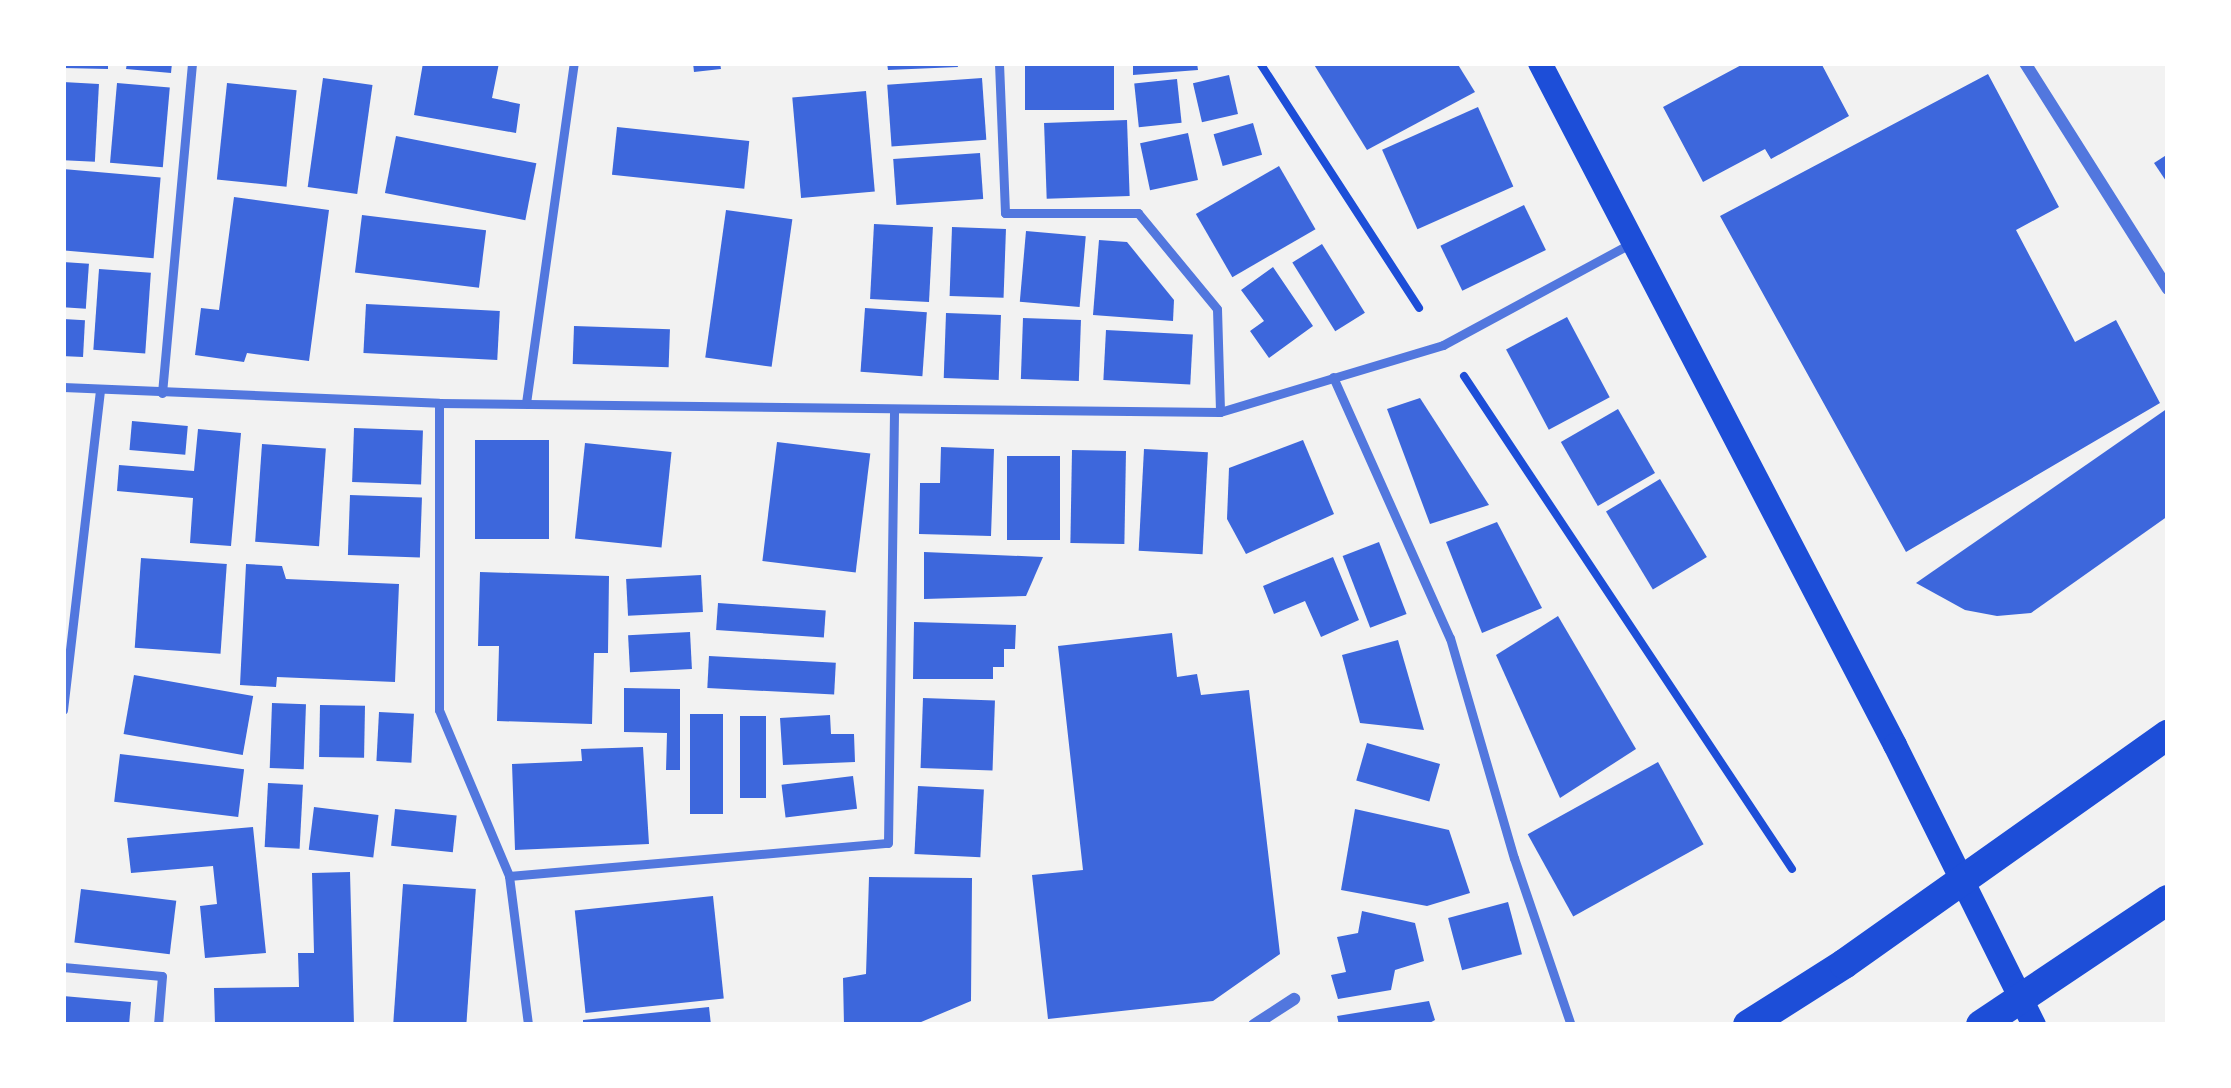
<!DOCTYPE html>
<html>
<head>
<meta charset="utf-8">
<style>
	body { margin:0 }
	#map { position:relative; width:2231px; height:1088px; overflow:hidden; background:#f2f2f2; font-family:Figtree,sans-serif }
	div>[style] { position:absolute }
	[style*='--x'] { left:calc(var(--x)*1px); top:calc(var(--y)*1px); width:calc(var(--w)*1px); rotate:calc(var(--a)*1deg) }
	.building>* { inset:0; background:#3d67dc; transform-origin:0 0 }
	.path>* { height:8px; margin:-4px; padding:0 4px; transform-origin:4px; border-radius:4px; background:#1d4ed8 }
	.service>* { height:9px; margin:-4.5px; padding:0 4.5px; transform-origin:4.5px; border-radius:4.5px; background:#5277de }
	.minor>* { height:12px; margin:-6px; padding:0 6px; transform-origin:6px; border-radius:6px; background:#5277de }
	.secondary>* { height:24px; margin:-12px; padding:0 12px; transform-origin:12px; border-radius:12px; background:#1d4ed8 }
	.primary>* { height:30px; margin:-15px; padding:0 15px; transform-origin:15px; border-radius:15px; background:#1d4ed8 }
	span { translate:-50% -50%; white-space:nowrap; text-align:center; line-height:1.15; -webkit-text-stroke:9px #fff; paint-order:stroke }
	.frame { position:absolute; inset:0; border:66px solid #fff; pointer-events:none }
</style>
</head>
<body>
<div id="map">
	<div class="building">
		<div style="clip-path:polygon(63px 63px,108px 63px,108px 69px,63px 68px)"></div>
		<div style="clip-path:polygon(127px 63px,172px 63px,171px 73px,126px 69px)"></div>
		<div style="clip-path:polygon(423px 63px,499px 63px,492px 98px,520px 104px,516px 133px,414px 115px)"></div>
		<div style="clip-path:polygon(693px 63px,720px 63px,721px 69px,694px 72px)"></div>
		<div style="clip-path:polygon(887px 63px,957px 63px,958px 67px,888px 70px)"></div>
		<div style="left:1025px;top:63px;width:89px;height:47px"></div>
		<div style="clip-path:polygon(1133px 63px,1197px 63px,1198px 70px,1133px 75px)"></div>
		<div style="clip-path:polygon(1313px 63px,1457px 63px,1475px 92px,1367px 150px)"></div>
		<div style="clip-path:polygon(1745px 63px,1821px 63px,1849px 116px,1771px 159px,1765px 149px,1703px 182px,1663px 107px)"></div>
		<div style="clip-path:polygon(1988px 74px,2059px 207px,2016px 230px,2075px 342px,2116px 320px,2160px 403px,1906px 552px,1720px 216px)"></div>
		<div style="left:1229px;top:75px;width:40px;height:37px;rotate:77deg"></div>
		<div style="left:323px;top:78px;width:50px;height:110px;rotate:8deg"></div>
		<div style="left:982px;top:78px;width:62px;height:95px;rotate:86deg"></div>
		<div style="left:1177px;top:79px;width:44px;height:43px;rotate:84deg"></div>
		<div style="left:63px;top:82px;width:36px;height:78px;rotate:3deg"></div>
		<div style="left:117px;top:83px;width:53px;height:80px;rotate:5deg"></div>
		<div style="left:227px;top:83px;width:70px;height:97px;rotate:6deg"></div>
		<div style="left:866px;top:91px;width:101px;height:74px;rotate:85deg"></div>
		<div style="left:1478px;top:107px;width:87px;height:105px;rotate:66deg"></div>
		<div style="left:1127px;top:120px;width:76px;height:83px;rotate:88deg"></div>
		<div style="left:1253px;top:123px;width:33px;height:41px;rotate:74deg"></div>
		<div style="left:617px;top:127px;width:133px;height:48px;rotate:6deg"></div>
		<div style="left:1188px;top:133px;width:48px;height:49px;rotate:78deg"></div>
		<div style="left:396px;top:136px;width:143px;height:58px;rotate:11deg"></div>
		<div style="left:980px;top:153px;width:46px;height:87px;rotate:86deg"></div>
		<div style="clip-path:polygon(2168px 154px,2168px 184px,2154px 163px)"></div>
		<div style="left:1279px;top:166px;width:73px;height:96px;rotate:60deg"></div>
		<div style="left:63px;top:169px;width:98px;height:81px;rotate:5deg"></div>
		<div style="clip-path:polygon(234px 197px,329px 210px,309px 361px,247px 353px,244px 362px,195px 355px,201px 308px,219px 310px)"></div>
		<div style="left:1524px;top:205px;width:50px;height:93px;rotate:64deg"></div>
		<div style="left:726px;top:210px;width:67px;height:149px;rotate:8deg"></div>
		<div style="left:362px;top:215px;width:125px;height:58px;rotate:7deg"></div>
		<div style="left:874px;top:224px;width:59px;height:75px;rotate:3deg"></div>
		<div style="left:952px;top:227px;width:54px;height:69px;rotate:2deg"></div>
		<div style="left:1026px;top:231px;width:60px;height:71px;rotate:5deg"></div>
		<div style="clip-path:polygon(1099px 240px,1127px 242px,1174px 300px,1173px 321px,1093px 315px)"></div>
		<div style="left:1322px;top:244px;width:81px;height:35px;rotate:58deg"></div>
		<div style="left:63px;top:262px;width:26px;height:45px;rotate:4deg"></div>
		<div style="clip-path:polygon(1273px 267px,1313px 326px,1269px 358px,1250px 331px,1264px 321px,1241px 290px)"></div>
		<div style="left:99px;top:269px;width:52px;height:81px;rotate:4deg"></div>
		<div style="left:366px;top:304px;width:134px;height:49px;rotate:3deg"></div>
		<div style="left:865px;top:308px;width:62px;height:64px;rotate:4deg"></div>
		<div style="left:946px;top:313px;width:55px;height:65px;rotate:2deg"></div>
		<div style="left:1567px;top:317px;width:91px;height:69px;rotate:62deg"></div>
		<div style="left:1023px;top:318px;width:58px;height:61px;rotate:2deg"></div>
		<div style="left:63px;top:319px;width:22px;height:37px;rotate:3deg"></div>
		<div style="left:574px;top:326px;width:96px;height:38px;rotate:2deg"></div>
		<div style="left:1106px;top:330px;width:87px;height:50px;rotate:3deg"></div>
		<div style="clip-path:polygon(1420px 398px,1489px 505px,1430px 524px,1387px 409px)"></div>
		<div style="clip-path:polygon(2168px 408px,2168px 516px,2031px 613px,1997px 616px,1965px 610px,1916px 583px)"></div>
		<div style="left:1618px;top:409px;width:74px;height:66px;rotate:60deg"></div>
		<div style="left:132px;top:421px;width:56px;height:29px;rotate:5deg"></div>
		<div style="left:354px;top:428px;width:69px;height:54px;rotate:2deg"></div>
		<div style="clip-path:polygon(198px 429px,241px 433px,231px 546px,190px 543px,193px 498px,117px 491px,119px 465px,194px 471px)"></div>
		<div style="left:475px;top:440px;width:74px;height:99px"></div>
		<div style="clip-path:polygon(1303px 440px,1334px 514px,1246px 554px,1227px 519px,1229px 468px)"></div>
		<div style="left:777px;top:442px;width:94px;height:120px;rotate:7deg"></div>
		<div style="left:585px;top:443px;width:87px;height:96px;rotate:6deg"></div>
		<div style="left:262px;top:444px;width:64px;height:98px;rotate:4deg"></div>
		<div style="clip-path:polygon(941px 447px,994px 449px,991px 536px,919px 534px,920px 483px,940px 483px)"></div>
		<div style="left:1144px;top:449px;width:64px;height:102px;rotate:3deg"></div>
		<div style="left:1072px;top:450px;width:54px;height:93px;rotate:1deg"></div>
		<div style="left:1007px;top:456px;width:53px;height:84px"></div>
		<div style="left:1660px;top:479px;width:91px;height:63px;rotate:59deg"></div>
		<div style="left:350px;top:495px;width:72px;height:60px;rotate:2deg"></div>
		<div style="clip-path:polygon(1497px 522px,1542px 608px,1482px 633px,1446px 542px)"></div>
		<div style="left:1379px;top:542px;width:77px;height:39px;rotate:69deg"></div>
		<div style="clip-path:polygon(924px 552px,1043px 557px,1026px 596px,924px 599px)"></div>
		<div style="clip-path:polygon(1333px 557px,1359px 620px,1321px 637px,1305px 601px,1274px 614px,1263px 586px)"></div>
		<div style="left:141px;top:558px;width:86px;height:90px;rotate:4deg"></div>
		<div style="clip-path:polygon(246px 564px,282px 566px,286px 579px,399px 584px,395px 682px,277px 677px,276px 687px,240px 685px)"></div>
		<div style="clip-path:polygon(480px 572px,609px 576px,608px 653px,594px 653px,592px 724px,497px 721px,499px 646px,478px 646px)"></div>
		<div style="left:701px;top:575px;width:37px;height:75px;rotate:87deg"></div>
		<div style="left:718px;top:603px;width:108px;height:27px;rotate:4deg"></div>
		<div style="clip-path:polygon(1558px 616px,1636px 749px,1560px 798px,1496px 655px)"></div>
		<div style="clip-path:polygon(914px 622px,1016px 625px,1015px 649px,1004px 649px,1004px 667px,993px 667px,993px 679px,913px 679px)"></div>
		<div style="left:690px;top:632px;width:37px;height:62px;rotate:87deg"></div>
		<div style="clip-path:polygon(1172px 633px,1177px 677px,1197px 674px,1201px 695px,1249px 690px,1280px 954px,1213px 1001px,1048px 1019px,1032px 875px,1083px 870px,1058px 646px)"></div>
		<div style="clip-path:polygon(1398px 640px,1424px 730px,1360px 723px,1342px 655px)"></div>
		<div style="left:709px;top:656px;width:127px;height:32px;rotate:3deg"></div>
		<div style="left:134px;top:675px;width:121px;height:60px;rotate:10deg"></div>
		<div style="clip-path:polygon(624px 688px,680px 689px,680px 770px,666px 770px,667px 733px,624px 732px)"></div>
		<div style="left:923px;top:698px;width:72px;height:70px;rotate:2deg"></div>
		<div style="left:272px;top:703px;width:34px;height:65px;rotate:2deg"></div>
		<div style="left:320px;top:705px;width:45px;height:52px;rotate:1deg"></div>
		<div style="left:379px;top:712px;width:35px;height:49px;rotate:3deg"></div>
		<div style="left:690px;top:714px;width:33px;height:100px"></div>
		<div style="clip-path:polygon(830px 715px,831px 734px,854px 734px,855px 762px,783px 765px,780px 718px)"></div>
		<div style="left:740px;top:716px;width:26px;height:82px"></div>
		<div style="left:1367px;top:743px;width:76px;height:39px;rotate:16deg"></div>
		<div style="clip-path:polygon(643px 747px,649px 844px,515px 850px,512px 764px,582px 761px,581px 749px)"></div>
		<div style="left:120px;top:754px;width:125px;height:48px;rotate:7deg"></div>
		<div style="left:1658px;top:762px;width:94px;height:149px;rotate:61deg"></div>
		<div style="left:853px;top:776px;width:33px;height:72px;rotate:83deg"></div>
		<div style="left:268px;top:783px;width:35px;height:64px;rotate:3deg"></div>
		<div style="left:918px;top:786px;width:66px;height:68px;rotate:3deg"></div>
		<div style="left:314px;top:807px;width:65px;height:43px;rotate:7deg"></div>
		<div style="left:395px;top:809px;width:62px;height:37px;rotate:6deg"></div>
		<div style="clip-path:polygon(1355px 809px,1449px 830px,1470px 893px,1427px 906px,1341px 890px)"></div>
		<div style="clip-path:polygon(253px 827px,266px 953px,205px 958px,200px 906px,217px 904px,213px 866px,131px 873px,127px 838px)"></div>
		<div style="clip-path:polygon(350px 872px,354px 1025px,215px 1025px,214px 988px,299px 987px,298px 953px,314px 953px,312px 873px)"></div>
		<div style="clip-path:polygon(869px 877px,972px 878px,971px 1001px,914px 1025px,844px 1025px,843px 978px,866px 974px)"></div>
		<div style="left:403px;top:884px;width:73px;height:141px;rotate:4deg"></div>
		<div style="left:81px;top:889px;width:96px;height:54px;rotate:7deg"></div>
		<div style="left:713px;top:896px;width:103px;height:139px;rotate:84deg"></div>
		<div style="left:1508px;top:902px;width:54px;height:62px;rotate:75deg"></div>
		<div style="clip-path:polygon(1362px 911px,1415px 923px,1424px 961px,1395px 970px,1391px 990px,1338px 999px,1331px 975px,1346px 972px,1337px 937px,1358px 933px)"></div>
		<div style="clip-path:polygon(63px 996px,131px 1002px,129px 1025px,63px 1025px)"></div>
		<div style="clip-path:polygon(1429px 1001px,1435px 1020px,1426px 1025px,1339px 1025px,1337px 1016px)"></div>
		<div style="clip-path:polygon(709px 1007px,711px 1025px,583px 1025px,583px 1020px)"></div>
	</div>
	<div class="path">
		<div style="--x:1260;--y:63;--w:292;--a:57"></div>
		<div style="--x:1464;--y:376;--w:592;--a:56.36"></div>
	</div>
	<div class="service">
		<div style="--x:999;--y:63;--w:150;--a:87.7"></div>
		<div style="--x:1005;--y:213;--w:133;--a:0"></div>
		<div style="--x:1138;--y:213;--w:124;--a:50.5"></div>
		<div style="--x:1217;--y:309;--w:103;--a:88.3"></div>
		<div style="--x:1333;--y:377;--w:286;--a:65.9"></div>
		<div style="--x:1450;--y:638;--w:229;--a:73.8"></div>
		<div style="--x:1514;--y:858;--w:176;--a:71.2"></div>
		<div style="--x:63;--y:387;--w:376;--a:2.4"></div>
		<div style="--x:439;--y:403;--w:781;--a:0.66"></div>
		<div style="--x:1220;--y:412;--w:233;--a:-16.7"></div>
		<div style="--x:1443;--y:345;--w:215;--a:-28.4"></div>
		<div style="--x:162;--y:393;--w:331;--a:-84.8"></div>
		<div style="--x:439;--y:403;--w:307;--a:90"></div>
		<div style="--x:439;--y:710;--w:180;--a:67.1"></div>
		<div style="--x:509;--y:876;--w:150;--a:82.7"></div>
		<div style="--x:526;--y:403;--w:343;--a:-82"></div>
		<div style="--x:63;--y:710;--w:323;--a:-83.4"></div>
		<div style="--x:509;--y:876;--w:380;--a:-5"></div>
		<div style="--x:888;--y:843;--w:433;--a:-89.2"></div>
		<div style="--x:63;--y:967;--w:99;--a:5.2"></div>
		<div style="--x:162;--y:976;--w:49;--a:94.7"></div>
	</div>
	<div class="minor">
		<div style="--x:2025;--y:63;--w:267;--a:57.7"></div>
		<div style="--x:1254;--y:1025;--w:48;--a:-33"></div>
	</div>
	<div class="secondary">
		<div style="--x:1540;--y:63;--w:769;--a:62.5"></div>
		<div style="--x:1895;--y:745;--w:313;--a:63.6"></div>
	</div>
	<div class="primary">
		<div style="--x:1748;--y:1025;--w:114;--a:-32.4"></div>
		<div style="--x:1844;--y:964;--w:397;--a:-35.3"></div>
		<div style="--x:1981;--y:1025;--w:225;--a:-33.8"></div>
	</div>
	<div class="frame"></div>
</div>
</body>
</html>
